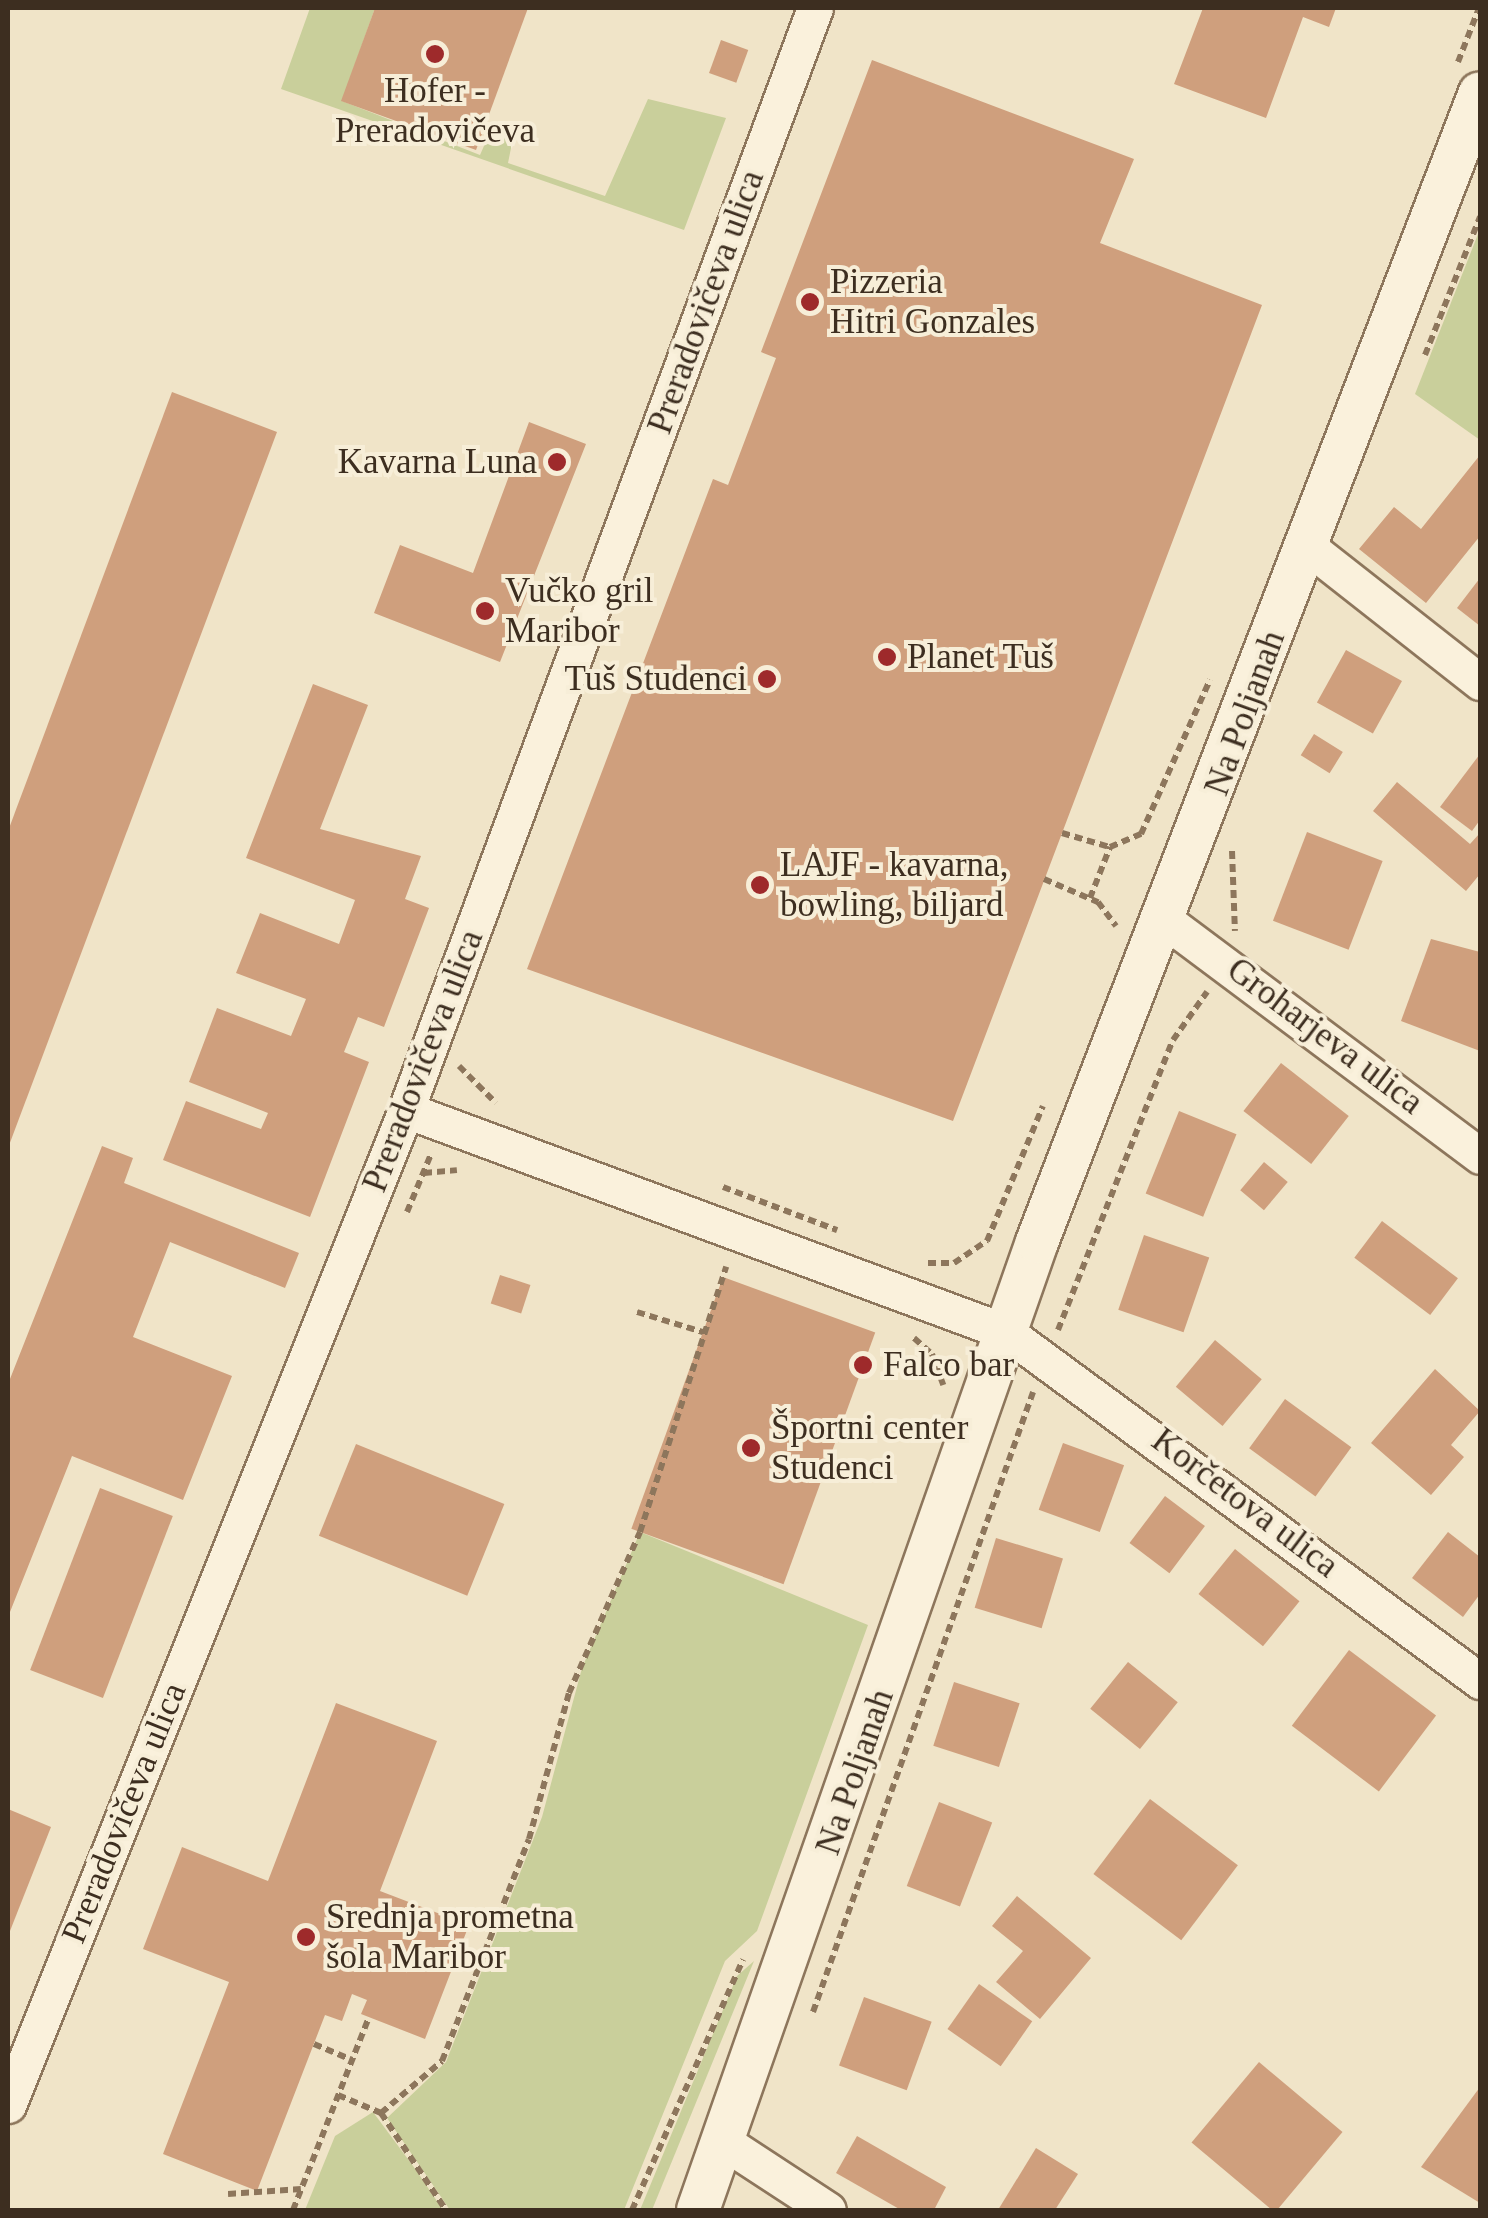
<!DOCTYPE html>
<html>
<head>
<meta charset="utf-8">
<style>
	body { margin:0 }
	#map { position:relative; width:1488px; height:2218px; overflow:hidden; background:#f0e4c8; font-family:Georgia,serif }
	div>[style] { position:absolute }
	[style*='--x'] { left:calc(var(--x)*1px); top:calc(var(--y)*1px); width:calc(var(--w)*1px); rotate:calc(var(--a)*1deg) }
	.green>* { inset:0; background:#c9cf9b }
	.building>* { inset:0; background:#cf9f7d; transform-origin:0 0 }
	.path>* { height:6px; margin-top:-3px; transform-origin:0; background:repeating-linear-gradient(90deg,#8d765c 0 8px,transparent 0 13px) }
	.roads { filter:drop-shadow(2px 0 #8d765c) drop-shadow(-2px 0 #8d765c) drop-shadow(0 2px #8d765c) drop-shadow(0 -2px #8d765c) }
	.minor>* { height:35px; margin:-17.5px; padding:0 17.5px; transform-origin:17.5px; border-radius:17.5px; background:#faf1dc }
	.tertiary>* { height:42px; margin:-21px; padding:0 21px; transform-origin:21px; border-radius:21px; background:#faf1dc }
	.dots>* { width:28px; height:28px; translate:-50% -50%; box-sizing:border-box; border:5px solid #f7eed8; border-radius:50% }
	span { translate:-50% -50%; white-space:nowrap; text-align:center; line-height:1.15; -webkit-text-stroke:8px #f7eed8; paint-order:stroke }
	.poi-label { font-size:35px; color:#3d2e20 }
	.left { translate:0 -50%; text-align:left }
	.right { translate:-100% -50%; text-align:right }
	.street-label { font-size:35px; color:#3d2e20 }
	.frame { position:absolute; inset:0; border:10px solid #3d2e20; pointer-events:none }
</style>
</head>
<body>
<div id="map">
	<div class="green">
		<div style="clip-path:polygon(310px 8px,375px 8px,342px 101px,480px 155px,491px 130px,513px 138px,508px 163px,605px 196px,648px 99px,726px 118px,684px 230px,281px 89px)"></div>
		<div style="clip-path:polygon(1480px 229px,1480px 440px,1415px 394px)"></div>
		<div style="clip-path:polygon(640px 1532px,868px 1625px,757px 1931px,725px 1961px,624px 2210px,450px 2210px,387px 2118px,446px 2062px,542px 1817px,582px 1668px)"></div>
		<div style="clip-path:polygon(754px 1961px,652px 2210px,640px 2210px,737px 1976px)"></div>
		<div style="clip-path:polygon(373px 2112px,416px 2170px,443px 2210px,305px 2210px,335px 2136px)"></div>
	</div>
	<div class="building">
		<div style="clip-path:polygon(375px 8px,528px 8px,476px 150px,341px 101px)"></div>
		<div style="clip-path:polygon(1203px 8px,1336px 8px,1329px 27px,1303px 17px,1266px 118px,1174px 84px)"></div>
		<div style="left:721px;top:40px;width:29px;height:35px;rotate:20deg"></div>
		<div style="clip-path:polygon(872px 60px,1134px 159px,1100px 243px,1262px 305px,953px 1121px,527px 969px,713px 479px,728px 485px,776px 358px,761px 352px)"></div>
		<div style="clip-path:polygon(172px 392px,277px 432px,8px 1148px,8px 831px)"></div>
		<div style="clip-path:polygon(529px 422px,586px 444px,500px 662px,374px 613px,400px 545px,473px 573px)"></div>
		<div style="clip-path:polygon(1480px 455px,1480px 536px,1426px 603px,1359px 549px,1394px 507px,1421px 529px)"></div>
		<div style="clip-path:polygon(1480px 578px,1480px 626px,1457px 608px)"></div>
		<div style="left:1346px;top:650px;width:64px;height:60px;rotate:29deg"></div>
		<div style="clip-path:polygon(313px 684px,368px 705px,320px 829px,421px 856px,405px 899px,429px 908px,384px 1027px,358px 1017px,344px 1052px,369px 1062px,310px 1217px,163px 1160px,186px 1101px,261px 1129px,268px 1113px,189px 1082px,217px 1008px,291px 1036px,306px 999px,236px 973px,260px 913px,339px 944px,355px 900px,246px 858px)"></div>
		<div style="left:1314px;top:734px;width:34px;height:25px;rotate:32deg"></div>
		<div style="clip-path:polygon(1480px 754px,1480px 820px,1472px 831px,1440px 807px)"></div>
		<div style="clip-path:polygon(1397px 782px,1470px 844px,1480px 833px,1480px 874px,1466px 891px,1373px 811px)"></div>
		<div style="left:1307px;top:832px;width:81px;height:95px;rotate:21deg"></div>
		<div style="clip-path:polygon(1431px 939px,1480px 952px,1480px 1051px,1401px 1021px)"></div>
		<div style="left:1281px;top:1063px;width:86px;height:61px;rotate:38deg"></div>
		<div style="left:1179px;top:1111px;width:62px;height:89px;rotate:22deg"></div>
		<div style="clip-path:polygon(102px 1146px,133px 1158px,124px 1183px,299px 1253px,285px 1288px,170px 1242px,133px 1337px,232px 1376px,183px 1500px,72px 1456px,8px 1617px,8px 1384px)"></div>
		<div style="left:1264px;top:1162px;width:31px;height:37px;rotate:40deg"></div>
		<div style="left:1382px;top:1221px;width:95px;height:46px;rotate:37deg"></div>
		<div style="left:1144px;top:1235px;width:69px;height:79px;rotate:19deg"></div>
		<div style="left:500px;top:1275px;width:32px;height:30px;rotate:18deg"></div>
		<div style="left:723px;top:1277px;width:162px;height:268px;rotate:20deg"></div>
		<div style="left:1215px;top:1340px;width:61px;height:61px;rotate:40deg"></div>
		<div style="clip-path:polygon(1435px 1369px,1480px 1411px,1451px 1445px,1464px 1457px,1431px 1495px,1371px 1443px)"></div>
		<div style="left:1285px;top:1399px;width:82px;height:61px;rotate:36deg"></div>
		<div style="left:1063px;top:1443px;width:65px;height:71px;rotate:20deg"></div>
		<div style="left:356px;top:1444px;width:160px;height:99px;rotate:22deg"></div>
		<div style="left:100px;top:1488px;width:78px;height:195px;rotate:21deg"></div>
		<div style="left:1165px;top:1496px;width:50px;height:59px;rotate:37deg"></div>
		<div style="clip-path:polygon(1448px 1532px,1480px 1557px,1480px 1594px,1463px 1617px,1412px 1578px)"></div>
		<div style="left:996px;top:1538px;width:70px;height:73px;rotate:17deg"></div>
		<div style="left:1235px;top:1549px;width:83px;height:58px;rotate:39deg"></div>
		<div style="left:1349px;top:1650px;width:109px;height:95px;rotate:37deg"></div>
		<div style="left:1128px;top:1662px;width:64px;height:60px;rotate:39deg"></div>
		<div style="left:954px;top:1682px;width:69px;height:67px;rotate:18deg"></div>
		<div style="clip-path:polygon(336px 1703px,437px 1741px,380px 1891px,469px 1925px,425px 2039px,361px 2014px,367px 2000px,352px 1994px,342px 2021px,325px 2015px,257px 2191px,163px 2154px,229px 1982px,143px 1949px,182px 1847px,268px 1881px)"></div>
		<div style="left:1150px;top:1799px;width:110px;height:94px;rotate:37deg"></div>
		<div style="left:939px;top:1802px;width:57px;height:90px;rotate:21deg"></div>
		<div style="clip-path:polygon(8px 1809px,51px 1827px,8px 1936px)"></div>
		<div style="clip-path:polygon(1017px 1896px,1091px 1958px,1040px 2019px,996px 1982px,1023px 1951px,992px 1926px)"></div>
		<div style="left:979px;top:1984px;width:65px;height:55px;rotate:35deg"></div>
		<div style="left:864px;top:1997px;width:72px;height:73px;rotate:20deg"></div>
		<div style="left:1259px;top:2062px;width:109px;height:105px;rotate:40deg"></div>
		<div style="clip-path:polygon(1480px 2087px,1480px 2203px,1421px 2167px)"></div>
		<div style="clip-path:polygon(857px 2136px,946px 2187px,934px 2210px,901px 2210px,836px 2173px)"></div>
		<div style="clip-path:polygon(1036px 2148px,1078px 2174px,1055px 2210px,998px 2210px)"></div>
	</div>
	<div class="path">
		<div style="--x:1458;--y:62;--w:58;--a:-68.7"></div>
		<div style="--x:1425;--y:355;--w:149;--a:-68.3"></div>
		<div style="--x:1062;--y:833;--w:50;--a:16.3"></div>
		<div style="--x:1110;--y:847;--w:34;--a:-23"></div>
		<div style="--x:1141;--y:834;--w:169;--a:-65.9"></div>
		<div style="--x:1232;--y:851;--w:80;--a:87.9"></div>
		<div style="--x:1044;--y:879;--w:59;--a:23.1"></div>
		<div style="--x:1098;--y:902;--w:30;--a:53"></div>
		<div style="--x:1090;--y:898;--w:55;--a:-68.6"></div>
		<div style="--x:459;--y:1066;--w:52;--a:45"></div>
		<div style="--x:424;--y:1173;--w:33;--a:-5"></div>
		<div style="--x:723;--y:1187;--w:122;--a:20.7"></div>
		<div style="--x:407;--y:1212;--w:63;--a:-67.5"></div>
		<div style="--x:928;--y:1263;--w:26;--a:0"></div>
		<div style="--x:954;--y:1263;--w:40;--a:-34"></div>
		<div style="--x:987;--y:1241;--w:146;--a:-67.5"></div>
		<div style="--x:637;--y:1312;--w:69;--a:16.9"></div>
		<div style="--x:1058;--y:1330;--w:312;--a:-68.4"></div>
		<div style="--x:1173;--y:1040;--w:59;--a:-54.7"></div>
		<div style="--x:914;--y:1338;--w:24;--a:42"></div>
		<div style="--x:932;--y:1354;--w:33;--a:70"></div>
		<div style="--x:813;--y:2012;--w:658;--a:-70.46"></div>
		<div style="--x:314;--y:2044;--w:41;--a:22.8"></div>
		<div style="--x:338;--y:2095;--w:47;--a:22.7"></div>
		<div style="--x:381;--y:2113;--w:117;--a:56.2"></div>
		<div style="--x:381;--y:2113;--w:80;--a:-40.4"></div>
		<div style="--x:442;--y:2061;--w:238;--a:-68.6"></div>
		<div style="--x:529;--y:1839;--w:151;--a:-74.7"></div>
		<div style="--x:569;--y:1693;--w:176;--a:-66.2"></div>
		<div style="--x:640;--y:1532;--w:279;--a:-72"></div>
		<div style="--x:228;--y:2194;--w:73;--a:-3.9"></div>
		<div style="--x:293;--y:2210;--w:207;--a:-68.5"></div>
		<div style="--x:632;--y:2210;--w:274;--a:-66.1"></div>
	</div>
	<div class="roads">
		<div class="minor">
			<div style="--x:1307;--y:546;--w:220;--a:38.2"></div>
			<div style="--x:1166;--y:921;--w:392;--a:36.8"></div>
			<div style="--x:406;--y:1110;--w:640;--a:20.3"></div>
			<div style="--x:1006;--y:1332;--w:589;--a:36.36"></div>
			<div style="--x:8;--y:2105;--w:1072;--a:-68.2"></div>
			<div style="--x:406;--y:1110;--w:1175;--a:-69.64"></div>
			<div style="--x:724;--y:2142;--w:124;--a:33.2"></div>
		</div>
		<div class="tertiary">
			<div style="--x:698;--y:2210;--w:1026;--a:-70.7"></div>
			<div style="--x:1037;--y:1242;--w:1231;--a:-68.92"></div>
		</div>
	</div>
	<div class="dots">
		<div style="left:435px;top:54px;background:#9e2a2b"></div>
		<div style="left:810px;top:302px;background:#9e2a2b"></div>
		<div style="left:557px;top:462px;background:#9e2a2b"></div>
		<div style="left:485px;top:611px;background:#9e2a2b"></div>
		<div style="left:887px;top:657px;background:#9e2a2b"></div>
		<div style="left:767px;top:679px;background:#9e2a2b"></div>
		<div style="left:760px;top:885px;background:#9e2a2b"></div>
		<div style="left:863px;top:1365px;background:#9e2a2b"></div>
		<div style="left:751px;top:1448px;background:#9e2a2b"></div>
		<div style="left:306px;top:1937px;background:#9e2a2b"></div>
	</div>
	<div class="poi-label">
		<span style="left:435px;top:111px">Hofer -<br>Preradovičeva</span>
		<span class="left" style="left:830px;top:302px">Pizzeria<br>Hitri Gonzales</span>
		<span class="right" style="left:537px;top:462px">Kavarna Luna</span>
		<span class="left" style="left:505px;top:611px">Vučko gril<br>Maribor</span>
		<span class="left" style="left:907px;top:657px">Planet Tuš</span>
		<span class="right" style="left:747px;top:679px">Tuš Studenci</span>
		<span class="left" style="left:780px;top:885px">LAJF - kavarna,<br>bowling, biljard</span>
		<span class="left" style="left:883px;top:1365px">Falco bar</span>
		<span class="left" style="left:771px;top:1448px">Športni center<br>Studenci</span>
		<span class="left" style="left:326px;top:1937px">Srednja prometna<br>šola Maribor</span>
	</div>
	<div class="street-label">
		<span style="left:706px;top:302px;rotate:-70deg">Preradovičeva ulica</span>
		<span style="left:1245px;top:713px;rotate:-70deg">Na Poljanah</span>
		<span style="left:1325px;top:1036px;rotate:37deg">Groharjeva ulica</span>
		<span style="left:423px;top:1061px;rotate:-69deg">Preradovičeva ulica</span>
		<span style="left:1245px;top:1503px;rotate:37deg">Korčetova ulica</span>
		<span style="left:855px;top:1772px;rotate:-71deg">Na Poljanah</span>
		<span style="left:124px;top:1813px;rotate:-68deg">Preradovičeva ulica</span>
	</div>
	<div class="frame"></div>
</div>
</body>
</html>
